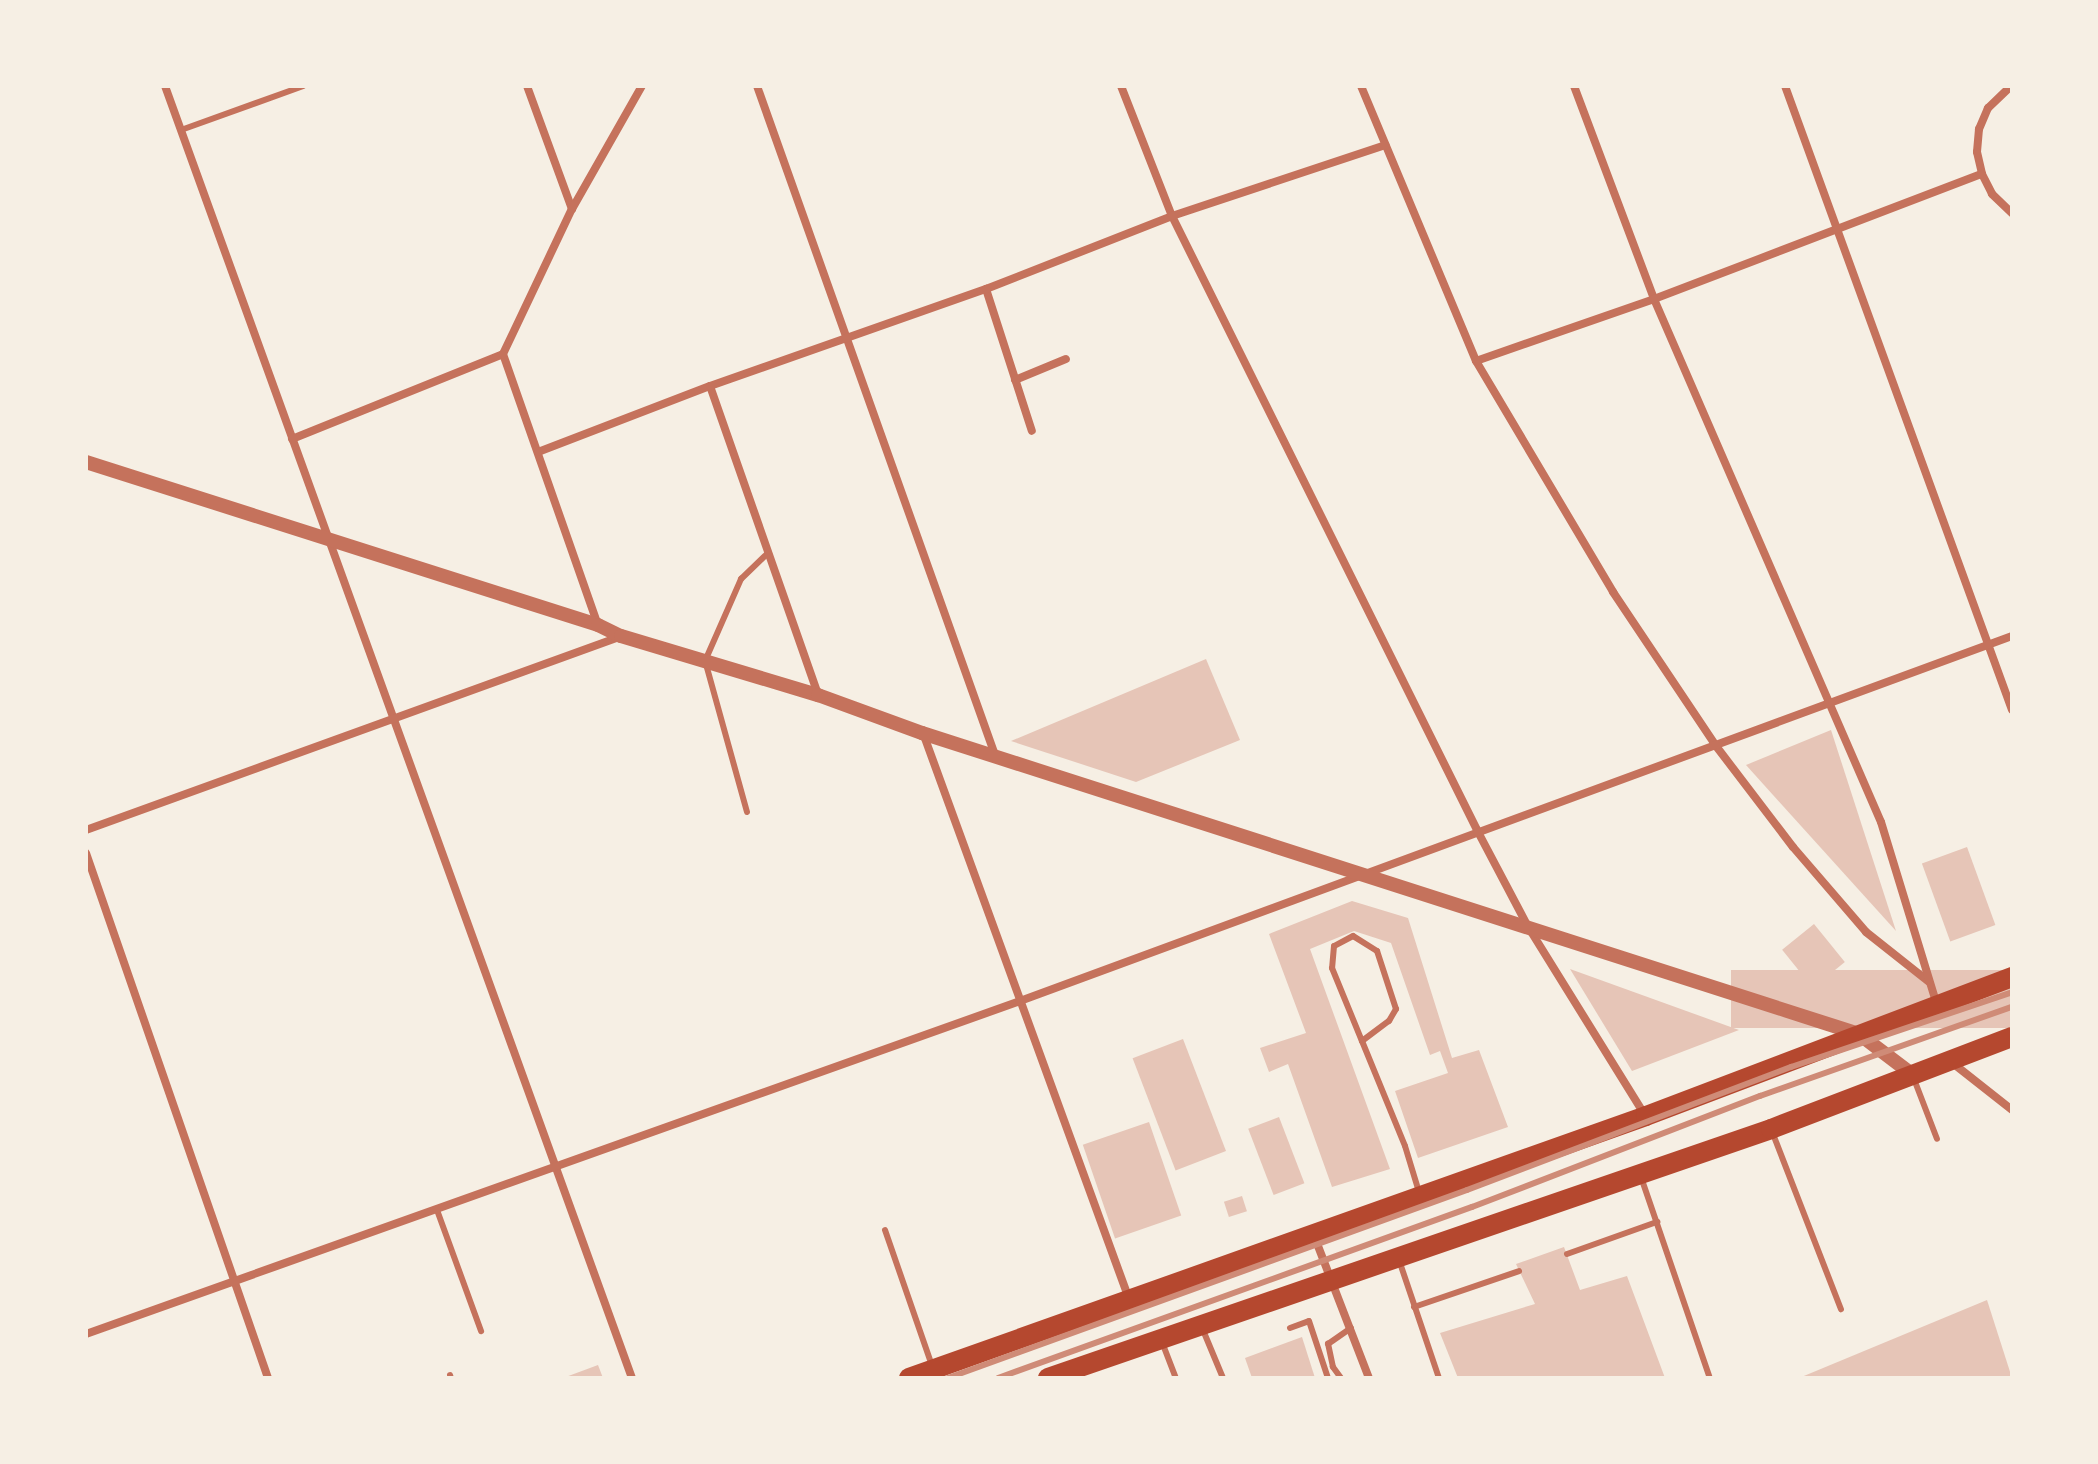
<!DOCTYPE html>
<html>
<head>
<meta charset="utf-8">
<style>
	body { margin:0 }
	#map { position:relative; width:2098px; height:1464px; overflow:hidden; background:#f6efe4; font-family:Merriweather,serif }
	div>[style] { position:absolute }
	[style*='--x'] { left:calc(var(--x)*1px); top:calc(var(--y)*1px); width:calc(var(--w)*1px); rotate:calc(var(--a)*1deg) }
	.building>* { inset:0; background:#e6c5b7; transform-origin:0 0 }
	.service>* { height:6px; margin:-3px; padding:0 3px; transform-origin:3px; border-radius:3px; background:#c5725c }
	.minor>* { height:8px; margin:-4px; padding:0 4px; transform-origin:4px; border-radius:4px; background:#c5725c }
	.tertiary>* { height:14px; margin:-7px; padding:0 7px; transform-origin:7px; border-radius:7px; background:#c5725c }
	.trunk>* { height:20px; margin:-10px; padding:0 10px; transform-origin:10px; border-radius:10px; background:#b5482f }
	.rail>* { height:6px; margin:-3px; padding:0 3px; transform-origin:3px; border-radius:3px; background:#cf8b77 }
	span { translate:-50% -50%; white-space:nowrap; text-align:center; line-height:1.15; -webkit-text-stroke:8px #f6efe4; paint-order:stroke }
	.frame { position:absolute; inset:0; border:88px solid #f6efe4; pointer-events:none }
</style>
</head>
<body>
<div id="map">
	<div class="building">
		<div style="clip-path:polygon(1206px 659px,1240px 740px,1136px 782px,1011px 741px)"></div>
		<div style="clip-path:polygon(1831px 730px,1896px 931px,1746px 765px)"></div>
		<div style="left:1967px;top:847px;width:83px;height:48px;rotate:70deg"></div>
		<div style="clip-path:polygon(1352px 901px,1408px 918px,1452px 1058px,1479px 1050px,1508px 1127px,1418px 1158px,1395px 1091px,1448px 1073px,1440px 1051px,1430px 1055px,1391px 943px,1354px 931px,1310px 949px,1390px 1169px,1332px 1187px,1288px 1064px,1269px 1072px,1260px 1048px,1306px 1033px,1269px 934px)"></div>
		<div style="left:1814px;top:924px;width:49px;height:41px;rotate:51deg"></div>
		<div style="clip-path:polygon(1570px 969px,1739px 1030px,1632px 1071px)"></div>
		<div style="left:2012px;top:970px;width:58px;height:281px;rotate:90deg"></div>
		<div style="left:1183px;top:1039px;width:120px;height:54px;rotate:69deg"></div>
		<div style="left:1279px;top:1117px;width:71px;height:33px;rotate:69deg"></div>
		<div style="left:1149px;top:1122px;width:99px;height:70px;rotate:71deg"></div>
		<div style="left:1242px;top:1196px;width:16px;height:19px;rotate:72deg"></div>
		<div style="clip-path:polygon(1564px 1247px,1580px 1290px,1627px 1276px,1665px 1378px,1458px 1378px,1440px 1333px,1535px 1304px,1516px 1264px)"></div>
		<div style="clip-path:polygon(1987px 1300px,2012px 1378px,1799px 1378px)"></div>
		<div style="clip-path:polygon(1302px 1337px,1315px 1378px,1252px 1378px,1245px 1358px)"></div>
		<div style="clip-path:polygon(598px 1365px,603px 1378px,563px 1378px)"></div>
	</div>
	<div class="service">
		<div style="--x:181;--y:130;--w:130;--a:-19.8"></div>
		<div style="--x:747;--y:812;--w:157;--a:-105.5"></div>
		<div style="--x:705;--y:661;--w:90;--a:-66.3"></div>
		<div style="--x:741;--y:579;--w:37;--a:-44"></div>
		<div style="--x:1362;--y:1041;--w:34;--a:-37"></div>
		<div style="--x:1389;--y:1021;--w:14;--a:-60"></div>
		<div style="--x:1396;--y:1009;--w:61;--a:-108.1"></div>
		<div style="--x:1377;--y:951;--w:28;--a:-148"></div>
		<div style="--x:1353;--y:936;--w:21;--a:152"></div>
		<div style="--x:1334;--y:946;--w:22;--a:95"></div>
		<div style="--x:1332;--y:968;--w:79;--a:67.7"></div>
		<div style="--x:1362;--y:1041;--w:113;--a:67.7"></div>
		<div style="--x:1405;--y:1146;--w:48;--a:73.1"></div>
		<div style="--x:1914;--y:1079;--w:64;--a:69"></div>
		<div style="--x:1773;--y:1134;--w:188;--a:68.8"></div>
		<div style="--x:1641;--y:1177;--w:213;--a:71.1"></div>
		<div style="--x:437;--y:1210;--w:129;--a:70"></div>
		<div style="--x:885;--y:1230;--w:144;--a:70.9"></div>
		<div style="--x:1567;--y:1254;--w:96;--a:-19.6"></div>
		<div style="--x:1399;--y:1260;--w:125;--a:71.3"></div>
		<div style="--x:1414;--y:1307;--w:111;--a:-18.9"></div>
		<div style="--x:1290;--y:1328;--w:20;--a:-20"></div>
		<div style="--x:1309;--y:1321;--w:60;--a:71.6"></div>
		<div style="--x:1203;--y:1330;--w:52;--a:67.4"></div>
		<div style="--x:1162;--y:1342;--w:39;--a:69"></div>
		<div style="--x:450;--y:1375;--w:3;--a:72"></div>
		<div style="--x:1341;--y:1378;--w:14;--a:-126"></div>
		<div style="--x:1333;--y:1367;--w:24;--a:-102"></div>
		<div style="--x:1328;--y:1344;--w:28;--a:-35"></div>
	</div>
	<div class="minor">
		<div style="--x:165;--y:86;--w:1374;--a:70.13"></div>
		<div style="--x:527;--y:86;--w:131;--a:69.9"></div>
		<div style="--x:757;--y:86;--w:710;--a:70.42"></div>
		<div style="--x:1121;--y:86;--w:140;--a:68.6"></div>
		<div style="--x:1172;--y:216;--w:686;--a:63.58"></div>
		<div style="--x:1477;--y:830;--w:107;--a:62.2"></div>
		<div style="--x:1527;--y:925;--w:224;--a:58.2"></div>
		<div style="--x:1361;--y:86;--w:298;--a:67.3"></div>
		<div style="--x:1476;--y:361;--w:269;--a:59.3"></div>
		<div style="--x:1613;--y:592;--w:185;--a:56.2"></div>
		<div style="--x:1716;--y:746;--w:127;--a:52.7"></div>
		<div style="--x:1793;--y:847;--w:112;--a:49.3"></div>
		<div style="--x:1866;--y:932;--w:80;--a:38.4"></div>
		<div style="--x:1574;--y:86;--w:228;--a:69.4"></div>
		<div style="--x:1654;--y:299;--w:570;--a:66.54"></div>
		<div style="--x:1881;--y:822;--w:191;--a:73"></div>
		<div style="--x:1785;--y:86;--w:664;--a:70.01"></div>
		<div style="--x:2011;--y:86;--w:32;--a:136"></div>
		<div style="--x:1988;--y:108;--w:23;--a:113"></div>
		<div style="--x:1979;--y:129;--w:23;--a:95"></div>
		<div style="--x:1977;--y:152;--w:23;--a:77"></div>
		<div style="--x:1982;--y:174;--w:22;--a:63"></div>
		<div style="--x:1992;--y:194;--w:28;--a:44"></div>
		<div style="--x:986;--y:289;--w:149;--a:72.1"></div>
		<div style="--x:503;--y:354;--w:287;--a:70.7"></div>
		<div style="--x:1476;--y:361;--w:188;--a:-19.2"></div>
		<div style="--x:1654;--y:299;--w:351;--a:-20.9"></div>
		<div style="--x:1015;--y:380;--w:55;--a:-22.4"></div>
		<div style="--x:710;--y:386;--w:326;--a:70.7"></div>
		<div style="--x:292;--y:439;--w:227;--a:-21.9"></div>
		<div style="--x:503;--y:354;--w:161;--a:-64.6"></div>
		<div style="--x:572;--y:209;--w:142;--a:-60.4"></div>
		<div style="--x:538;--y:452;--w:184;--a:-21"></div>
		<div style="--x:710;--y:386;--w:293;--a:-19.4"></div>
		<div style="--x:986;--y:289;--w:200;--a:-21.4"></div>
		<div style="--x:1172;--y:216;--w:225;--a:-18.4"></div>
		<div style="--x:923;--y:733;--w:602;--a:70"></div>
		<div style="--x:86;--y:830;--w:567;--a:-19.91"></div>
		<div style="--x:86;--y:853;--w:556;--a:70.88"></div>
		<div style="--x:1950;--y:1061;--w:79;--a:38.3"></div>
		<div style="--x:1313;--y:1233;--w:155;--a:68.9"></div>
		<div style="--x:86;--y:1334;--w:992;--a:-19.62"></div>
		<div style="--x:1020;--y:1001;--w:1057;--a:-20.2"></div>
	</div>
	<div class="tertiary">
		<div style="--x:86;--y:462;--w:537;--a:17.66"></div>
		<div style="--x:598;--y:625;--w:25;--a:26"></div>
		<div style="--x:621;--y:636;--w:206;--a:16.7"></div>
		<div style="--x:818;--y:695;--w:111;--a:20.1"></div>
		<div style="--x:922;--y:733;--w:984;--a:17.81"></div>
		<div style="--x:1859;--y:1034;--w:68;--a:37.2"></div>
	</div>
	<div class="trunk">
		<div style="--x:909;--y:1378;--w:782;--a:-19.57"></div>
		<div style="--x:1646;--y:1116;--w:392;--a:-20.8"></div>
		<div style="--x:1048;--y:1378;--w:765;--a:-19"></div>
		<div style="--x:1771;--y:1129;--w:258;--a:-20.9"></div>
	</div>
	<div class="rail">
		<div style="--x:948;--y:1378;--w:552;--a:-19.91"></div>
		<div style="--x:1467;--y:1190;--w:347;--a:-20.8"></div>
		<div style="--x:1791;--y:1067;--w:233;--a:-18.7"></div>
		<div style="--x:998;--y:1378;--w:504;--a:-19.84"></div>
		<div style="--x:1472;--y:1207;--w:309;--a:-21.1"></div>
		<div style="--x:1760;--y:1096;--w:267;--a:-19.5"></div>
	</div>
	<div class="frame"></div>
</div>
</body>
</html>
